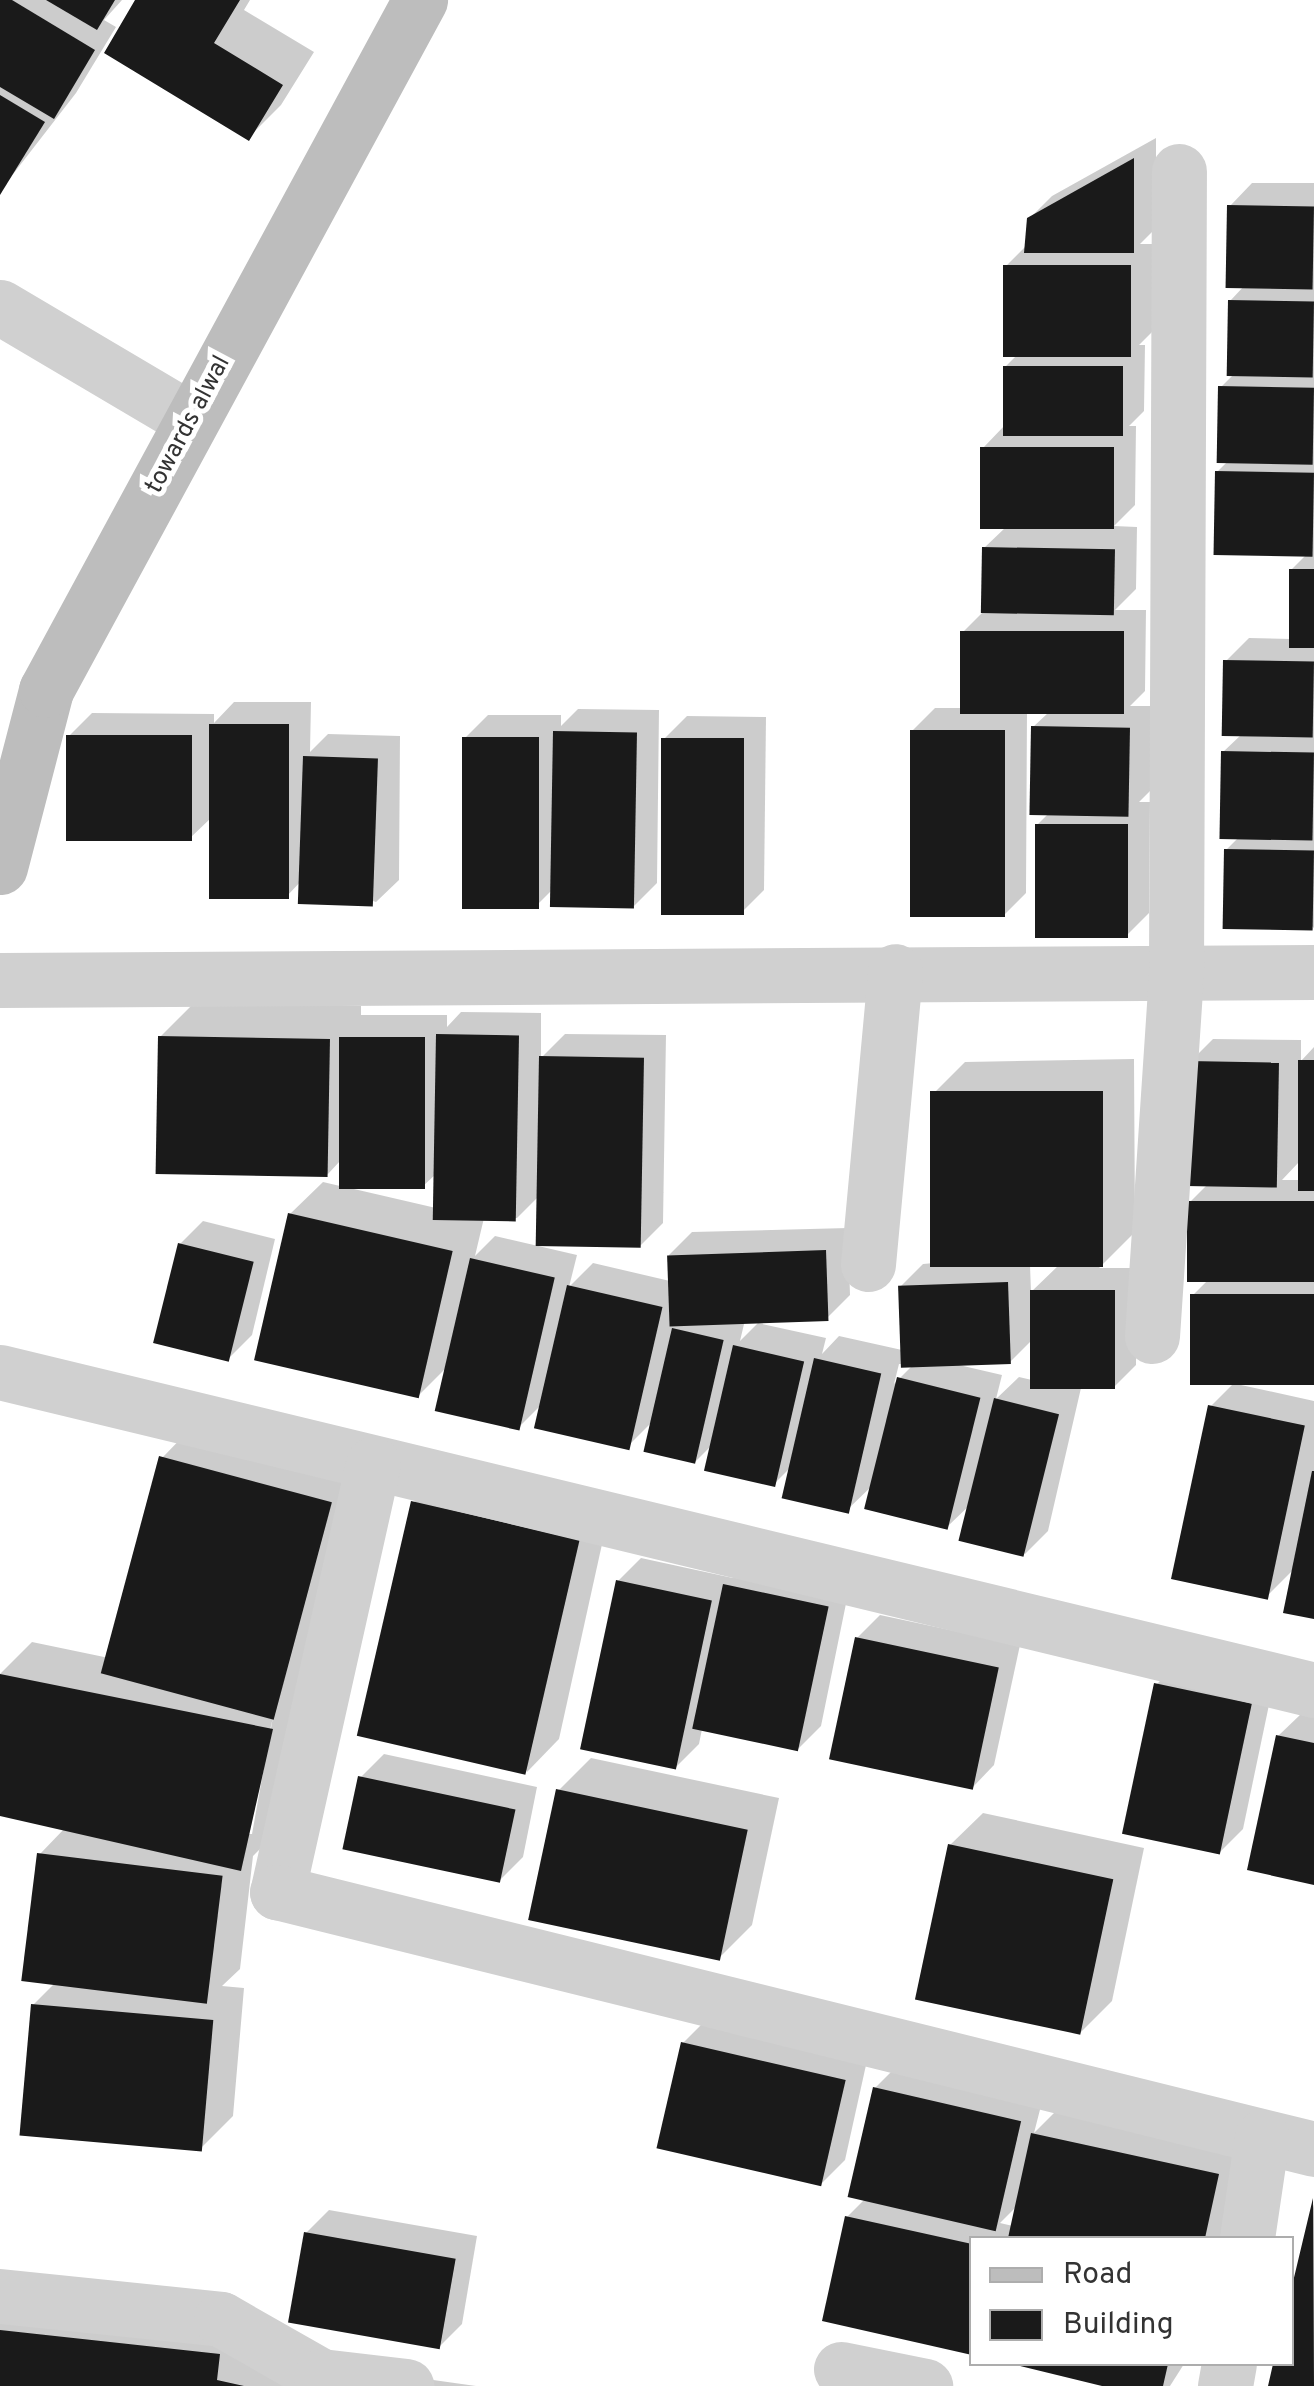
<!DOCTYPE html>
<html>
<head>
<meta charset="utf-8">
<style>
	body { margin:0 }
	#map { position:relative; width:1314px; height:2386px; overflow:hidden; background:#fff; font-family:Overpass,sans-serif }
	div>[style] { position:absolute }
	[style*='--x'] { left:calc(var(--x)*1px); top:calc(var(--y)*1px); width:calc(var(--w)*1px); rotate:calc(var(--a)*1deg) }
	.shadow>* { inset:0; background:#0003 }
	.building>* { inset:0; background:#1a1a1a; transform-origin:0 0 }
	.minor>* { height:55px; margin:-27.5px; padding:0 27.5px; transform-origin:27.5px; border-radius:27.5px; background:#d0d0d0 }
	.secondary>* { height:55px; margin:-27.5px; padding:0 27.5px; transform-origin:27.5px; border-radius:27.5px; background:#bdbdbd }
	span { translate:-50% -50%; white-space:nowrap; text-align:center; line-height:1.15; -webkit-text-stroke:10px #fff; paint-order:stroke }
	.street-label { font-size:25px; color:#333 }
	.legend { position:absolute; left:969px; top:2236px; width:325px; height:130px; box-sizing:border-box; background:#fff; border:2px solid #adadad; margin:0; padding:12px 18px; list-style:none; font-size:30px; color:#333 }
	.legend li { display:flex; align-items:center; gap:20px; height:50px }
	.legend b { width:50px; border:2px solid #adadad }
</style>
</head>
<body>
<div id="map">
	<div class="shadow">
		<div style="clip-path:polygon(0 0,122px 0,104px 20px,116px 27px,76px 93px,0 191px)"></div>
		<div style="clip-path:polygon(138px 0,250px 0,244px 10px,314px 52px,281px 105px,249px 137px)"></div>
		<div style="clip-path:polygon(1156px 138px,1156px 228px,1140px 244px,1153px 244px,1152px 332px,1139px 345px,1145px 345px,1144px 411px,1129px 426px,1136px 426px,1135px 505px,1114px 526px,1137px 527px,1136px 589px,1115px 610px,1146px 610px,1145px 691px,1130px 706px,1152px 706px,1150px 791px,1139px 802px,1150px 802px,1149px 913px,1126px 936px,1037px 825px,1049px 813px,1033px 727px,1048px 713px,1027px 713px,1026px 893px,1003px 916px,912px 731px,935px 708px,963px 708px,963px 632px,984px 611px,984px 548px,1006px 527px,983px 448px,1005px 425px,1005px 367px,1018px 354px,1006px 266px,1027px 245px,1029px 219px,1052px 196px)"></div>
		<div style="clip-path:polygon(1252px 183px,1314px 183px,1314px 928px,1226px 850px,1240px 836px,1223px 752px,1242px 734px,1226px 661px,1249px 638px,1291px 639px,1291px 570px,1308px 553px,1217px 472px,1229px 460px,1221px 387px,1234px 374px,1230px 301px,1245px 285px,1230px 206px)"></div>
		<div style="clip-path:polygon(234px 702px,311px 702px,310px 752px,328px 734px,400px 736px,399px 880px,376px 902px,304px 878px,286px 897px,211px 818px,189px 839px,69px 736px,92px 713px,214px 714px,214px 723px)"></div>
		<div style="clip-path:polygon(578px 709px,659px 710px,657px 883px,634px 906px,554px 888px,536px 906px,465px 738px,488px 715px,561px 715px,561px 726px)"></div>
		<div style="clip-path:polygon(687px 716px,766px 717px,764px 890px,741px 913px,664px 739px)"></div>
		<div style="clip-path:polygon(evenodd,193px 1004px,361px 1006px,361px 1015px,447px 1015px,447px 1027px,461px 1012px,541px 1013px,541px 1058px,565px 1034px,666px 1035px,663px 1223px,640px 1246px,540px 1195px,517px 1218px,484px 1218px,475px 1256px,495px 1236px,577px 1255px,569px 1287px,593px 1263px,670px 1281px,669px 1255px,692px 1232px,848px 1228px,850px 1295px,827px 1318px,745px 1320px,740px 1341px,758px 1323px,826px 1338px,822px 1354px,839px 1336px,902px 1350px,900px 1287px,923px 1264px,934px 1263px,933px 1094px,965px 1062px,1134px 1059px,1135px 1232px,1099px 1268px,1137px 1268px,1136px 1365px,1113px 1388px,1081px 1388px,1048px 1531px,1025px 1554px,973px 1502px,948px 1526px,875px 1483px,847px 1510px,792px 1466px,773px 1485px,712px 1445px,695px 1462px,653px 1421px,627px 1447px,543px 1403px,518px 1428px,447px 1367px,418px 1396px,290px 1214px,323px 1182px,340px 1186px,340px 1161px,328px 1174px,160px 1037px,193px 1004px,437px 1173px,436px 1208px,354px 1189px,422px 1187px,437px 1173px,193px 1004px,1030px 1265px,1059px 1265px,1031px 1292px,1030px 1265px,193px 1004px,1032px 1340px,1032px 1380px,1019px 1377px,996px 1399px,1002px 1375px,959px 1365px,1010px 1362px,1032px 1340px,193px 1004px,899px 1364px,914px 1364px,894px 1384px,899px 1364px)"></div>
		<div style="clip-path:polygon(evenodd,1213px 1039px,1301px 1040px,1301px 1061px,1314px 1047px,1314px 1384px,1241px 1385px,1314px 1401px,1314px 1617px,1294px 1569px,1267px 1596px,1211px 1406px,1234px 1383px,1193px 1295px,1208px 1280px,1190px 1202px,1208px 1184px,1190px 1062px,1213px 1039px,1299px 1162px,1299px 1180px,1282px 1180px,1299px 1162px)"></div>
		<div style="clip-path:polygon(203px 1221px,275px 1239px,252px 1335px,229px 1358px,180px 1244px)"></div>
		<div style="clip-path:polygon(evenodd,194px 1425px,363px 1470px,273px 1836px,253px 1856px,240px 1969px,222px 1986px,244px 1988px,233px 2116px,201px 2148px,33px 2005px,55px 1983px,39px 1855px,65px 1828px,0 1814px,0 1674px,32px 1642px,109px 1658px,162px 1458px,194px 1425px,273px 1717px,252px 1834px,247px 1834px,273px 1717px)"></div>
		<div style="clip-path:polygon(446px 1470px,610px 1508px,559px 1739px,527px 1772px,413px 1503px)"></div>
		<div style="clip-path:polygon(641px 1558px,733px 1578px,749px 1562px,850px 1584px,821px 1726px,798px 1749px,702px 1729px,699px 1744px,676px 1767px,618px 1581px)"></div>
		<div style="clip-path:polygon(880px 1615px,1020px 1645px,994px 1765px,972px 1788px,857px 1638px)"></div>
		<div style="clip-path:polygon(1180px 1661px,1274px 1681px,1243px 1829px,1220px 1852px,1157px 1684px)"></div>
		<div style="clip-path:polygon(1301px 1714px,1314px 1716px,1314px 1882px,1278px 1736px)"></div>
		<div style="clip-path:polygon(384px 1754px,537px 1787px,523px 1857px,500px 1880px,361px 1777px)"></div>
		<div style="clip-path:polygon(591px 1758px,779px 1798px,752px 1925px,719px 1958px,559px 1790px)"></div>
		<div style="clip-path:polygon(983px 1813px,1144px 1848px,1112px 2001px,1080px 2033px,950px 1845px)"></div>
		<div style="clip-path:polygon(706px 2020px,868px 2056px,845px 2160px,822px 2183px,683px 2043px)"></div>
		<div style="clip-path:polygon(evenodd,898px 2065px,1043px 2098px,1034px 2133px,1065px 2102px,1250px 2142px,1229px 2238px,972px 2238px,972px 2352px,847px 2217px,865px 2199px,875px 2088px,898px 2065px,1018px 2205px,1013px 2226px,1000px 2223px,1018px 2205px)"></div>
		<div style="clip-path:polygon(1314px 2204px,1314px 2386px,1270px 2386px,1276px 2364px,1292px 2364px,1292px 2297px)"></div>
		<div style="clip-path:polygon(329px 2210px,477px 2236px,462px 2324px,439px 2347px,306px 2233px)"></div>
		<div style="clip-path:polygon(0 2287px,258px 2316px,332px 2386px,0 2386px)"></div>
		<div style="clip-path:polygon(1017px 2364px,1184px 2364px,1170px 2386px,1113px 2386px)"></div>
		<div style="clip-path:polygon(419px 2378px,476px 2386px,410px 2386px)"></div>
	</div>
	<div class="building">
		<div style="clip-path:polygon(0 0,12px 0,95px 50px,54px 119px,0 87px)"></div>
		<div style="clip-path:polygon(46px 0,115px 0,97px 30px)"></div>
		<div style="clip-path:polygon(135px 0,240px 0,214px 43px,283px 85px,249px 141px,104px 53px)"></div>
		<div style="clip-path:polygon(0 95px,45px 122px,0 195px)"></div>
		<div style="clip-path:polygon(1134px 158px,1134px 253px,1024px 253px,1027px 218px)"></div>
		<div style="left:1227px;top:205px;width:87px;height:83px;rotate:1deg"></div>
		<div style="left:1003px;top:265px;width:128px;height:92px"></div>
		<div style="left:1228px;top:300px;width:86px;height:76px;rotate:1deg"></div>
		<div style="left:1003px;top:366px;width:120px;height:70px"></div>
		<div style="left:1218px;top:386px;width:96px;height:77px;rotate:1deg"></div>
		<div style="left:980px;top:447px;width:134px;height:82px"></div>
		<div style="left:1215px;top:471px;width:99px;height:84px;rotate:1deg"></div>
		<div style="left:982px;top:547px;width:133px;height:66px;rotate:1deg"></div>
		<div style="left:1289px;top:569px;width:25px;height:79px"></div>
		<div style="left:960px;top:631px;width:164px;height:83px"></div>
		<div style="left:1223px;top:660px;width:91px;height:76px;rotate:1deg"></div>
		<div style="left:209px;top:724px;width:80px;height:175px"></div>
		<div style="left:1031px;top:726px;width:99px;height:89px;rotate:1deg"></div>
		<div style="left:910px;top:730px;width:95px;height:187px"></div>
		<div style="left:553px;top:731px;width:84px;height:176px;rotate:1deg"></div>
		<div style="left:66px;top:735px;width:126px;height:106px"></div>
		<div style="left:462px;top:737px;width:77px;height:172px"></div>
		<div style="left:661px;top:738px;width:83px;height:177px"></div>
		<div style="left:1221px;top:751px;width:93px;height:88px;rotate:1deg"></div>
		<div style="left:303px;top:756px;width:75px;height:148px;rotate:2deg"></div>
		<div style="left:1035px;top:824px;width:93px;height:114px"></div>
		<div style="left:1224px;top:849px;width:90px;height:80px;rotate:1deg"></div>
		<div style="left:436px;top:1034px;width:83px;height:186px;rotate:1deg"></div>
		<div style="left:158px;top:1036px;width:172px;height:138px;rotate:1deg"></div>
		<div style="left:339px;top:1037px;width:86px;height:152px"></div>
		<div style="left:539px;top:1056px;width:105px;height:190px;rotate:1deg"></div>
		<div style="left:1298px;top:1060px;width:16px;height:131px"></div>
		<div style="left:1188px;top:1061px;width:91px;height:125px;rotate:1deg"></div>
		<div style="left:1103px;top:1091px;width:176px;height:173px;rotate:90deg"></div>
		<div style="left:1187px;top:1201px;width:127px;height:81px"></div>
		<div style="left:288px;top:1213px;width:169px;height:151px;rotate:13deg"></div>
		<div style="left:178px;top:1243px;width:78px;height:103px;rotate:14deg"></div>
		<div style="left:826px;top:1250px;width:71px;height:159px;rotate:88deg"></div>
		<div style="left:470px;top:1258px;width:87px;height:157px;rotate:13deg"></div>
		<div style="left:1008px;top:1282px;width:82px;height:110px;rotate:88deg"></div>
		<div style="left:567px;top:1285px;width:98px;height:147px;rotate:13deg"></div>
		<div style="left:1030px;top:1290px;width:85px;height:99px"></div>
		<div style="left:1190px;top:1294px;width:124px;height:91px"></div>
		<div style="left:672px;top:1328px;width:53px;height:127px;rotate:13deg"></div>
		<div style="left:733px;top:1345px;width:73px;height:129px;rotate:13deg"></div>
		<div style="left:814px;top:1358px;width:69px;height:144px;rotate:13deg"></div>
		<div style="left:897px;top:1377px;width:86px;height:136px;rotate:14deg"></div>
		<div style="left:994px;top:1398px;width:67px;height:147px;rotate:14deg"></div>
		<div style="left:1208px;top:1405px;width:99px;height:178px;rotate:12deg"></div>
		<div style="left:159px;top:1456px;width:179px;height:225px;rotate:15deg"></div>
		<div style="clip-path:polygon(1312px 1471px,1314px 1471px,1314px 1619px,1283px 1613px)"></div>
		<div style="left:411px;top:1501px;width:173px;height:241px;rotate:13deg"></div>
		<div style="left:616px;top:1580px;width:98px;height:173px;rotate:12deg"></div>
		<div style="left:723px;top:1584px;width:108px;height:148px;rotate:12deg"></div>
		<div style="left:855px;top:1637px;width:147px;height:125px;rotate:12deg"></div>
		<div style="clip-path:polygon(0 1674px,273px 1729px,241px 1871px,0 1816px)"></div>
		<div style="left:1154px;top:1683px;width:100px;height:154px;rotate:12deg"></div>
		<div style="clip-path:polygon(1276px 1735px,1314px 1743px,1314px 1885px,1247px 1870px)"></div>
		<div style="left:358px;top:1776px;width:161px;height:75px;rotate:12deg"></div>
		<div style="left:556px;top:1789px;width:196px;height:134px;rotate:12deg"></div>
		<div style="left:948px;top:1844px;width:169px;height:159px;rotate:12deg"></div>
		<div style="left:37px;top:1853px;width:187px;height:129px;rotate:7deg"></div>
		<div style="left:31px;top:2004px;width:183px;height:132px;rotate:5deg"></div>
		<div style="left:681px;top:2042px;width:169px;height:109px;rotate:13deg"></div>
		<div style="left:873px;top:2087px;width:152px;height:113px;rotate:13deg"></div>
		<div style="clip-path:polygon(1031px 2133px,1219px 2174px,1205px 2238px,1008px 2238px)"></div>
		<div style="clip-path:polygon(1313px 2198px,1314px 2386px,1268px 2386px,1273px 2364px,1292px 2364px,1292px 2286px)"></div>
		<div style="clip-path:polygon(845px 2216px,972px 2244px,972px 2355px,822px 2321px)"></div>
		<div style="left:304px;top:2232px;width:154px;height:92px;rotate:10deg"></div>
		<div style="clip-path:polygon(0 2330px,220px 2354px,217px 2380px,244px 2386px,0 2386px)"></div>
		<div style="clip-path:polygon(1012px 2364px,1168px 2364px,1163px 2386px,1102px 2386px)"></div>
	</div>
	<div class="minor">
		<div style="--x:0;--y:307;--w:222;--a:30.6"></div>
		<div style="--x:0;--y:980;--w:1314;--a:-0.35"></div>
		<div style="--x:868;--y:1264;--w:294;--a:-84.7"></div>
		<div style="--x:1152;--y:1336;--w:361;--a:-86.2"></div>
		<div style="--x:1176;--y:976;--w:805;--a:-89.79"></div>
		<div style="--x:0;--y:1372;--w:1352;--a:13.6"></div>
		<div style="--x:373;--y:1464;--w:439;--a:102.6"></div>
		<div style="--x:277;--y:1892;--w:1068;--a:13.92"></div>
		<div style="--x:1247;--y:2238;--w:102;--a:-81.6"></div>
		<div style="--x:0;--y:2296;--w:222;--a:5.9"></div>
		<div style="--x:221;--y:2319;--w:115;--a:29.7"></div>
		<div style="--x:321;--y:2376;--w:86;--a:6.7"></div>
		<div style="--x:841;--y:2369;--w:86;--a:11.4"></div>
		<div style="--x:1225;--y:2386;--w:22;--a:-80"></div>
	</div>
	<div class="secondary">
		<div style="--x:0;--y:867;--w:183;--a:-75.4"></div>
		<div style="--x:46;--y:690;--w:785;--a:-61.54"></div>
	</div>
	<div class="street-label">
		<span style="left:189px;top:425px;rotate:-62deg">towards alwal</span>
	</div>
	<ul class="legend">
	<li><b style="height:12px;background:#bdbdbd"></b>Road</li>
	<li><b style="height:28px;background:#1a1a1a"></b>Building</li>
	</ul>
</div>
</body>
</html>
